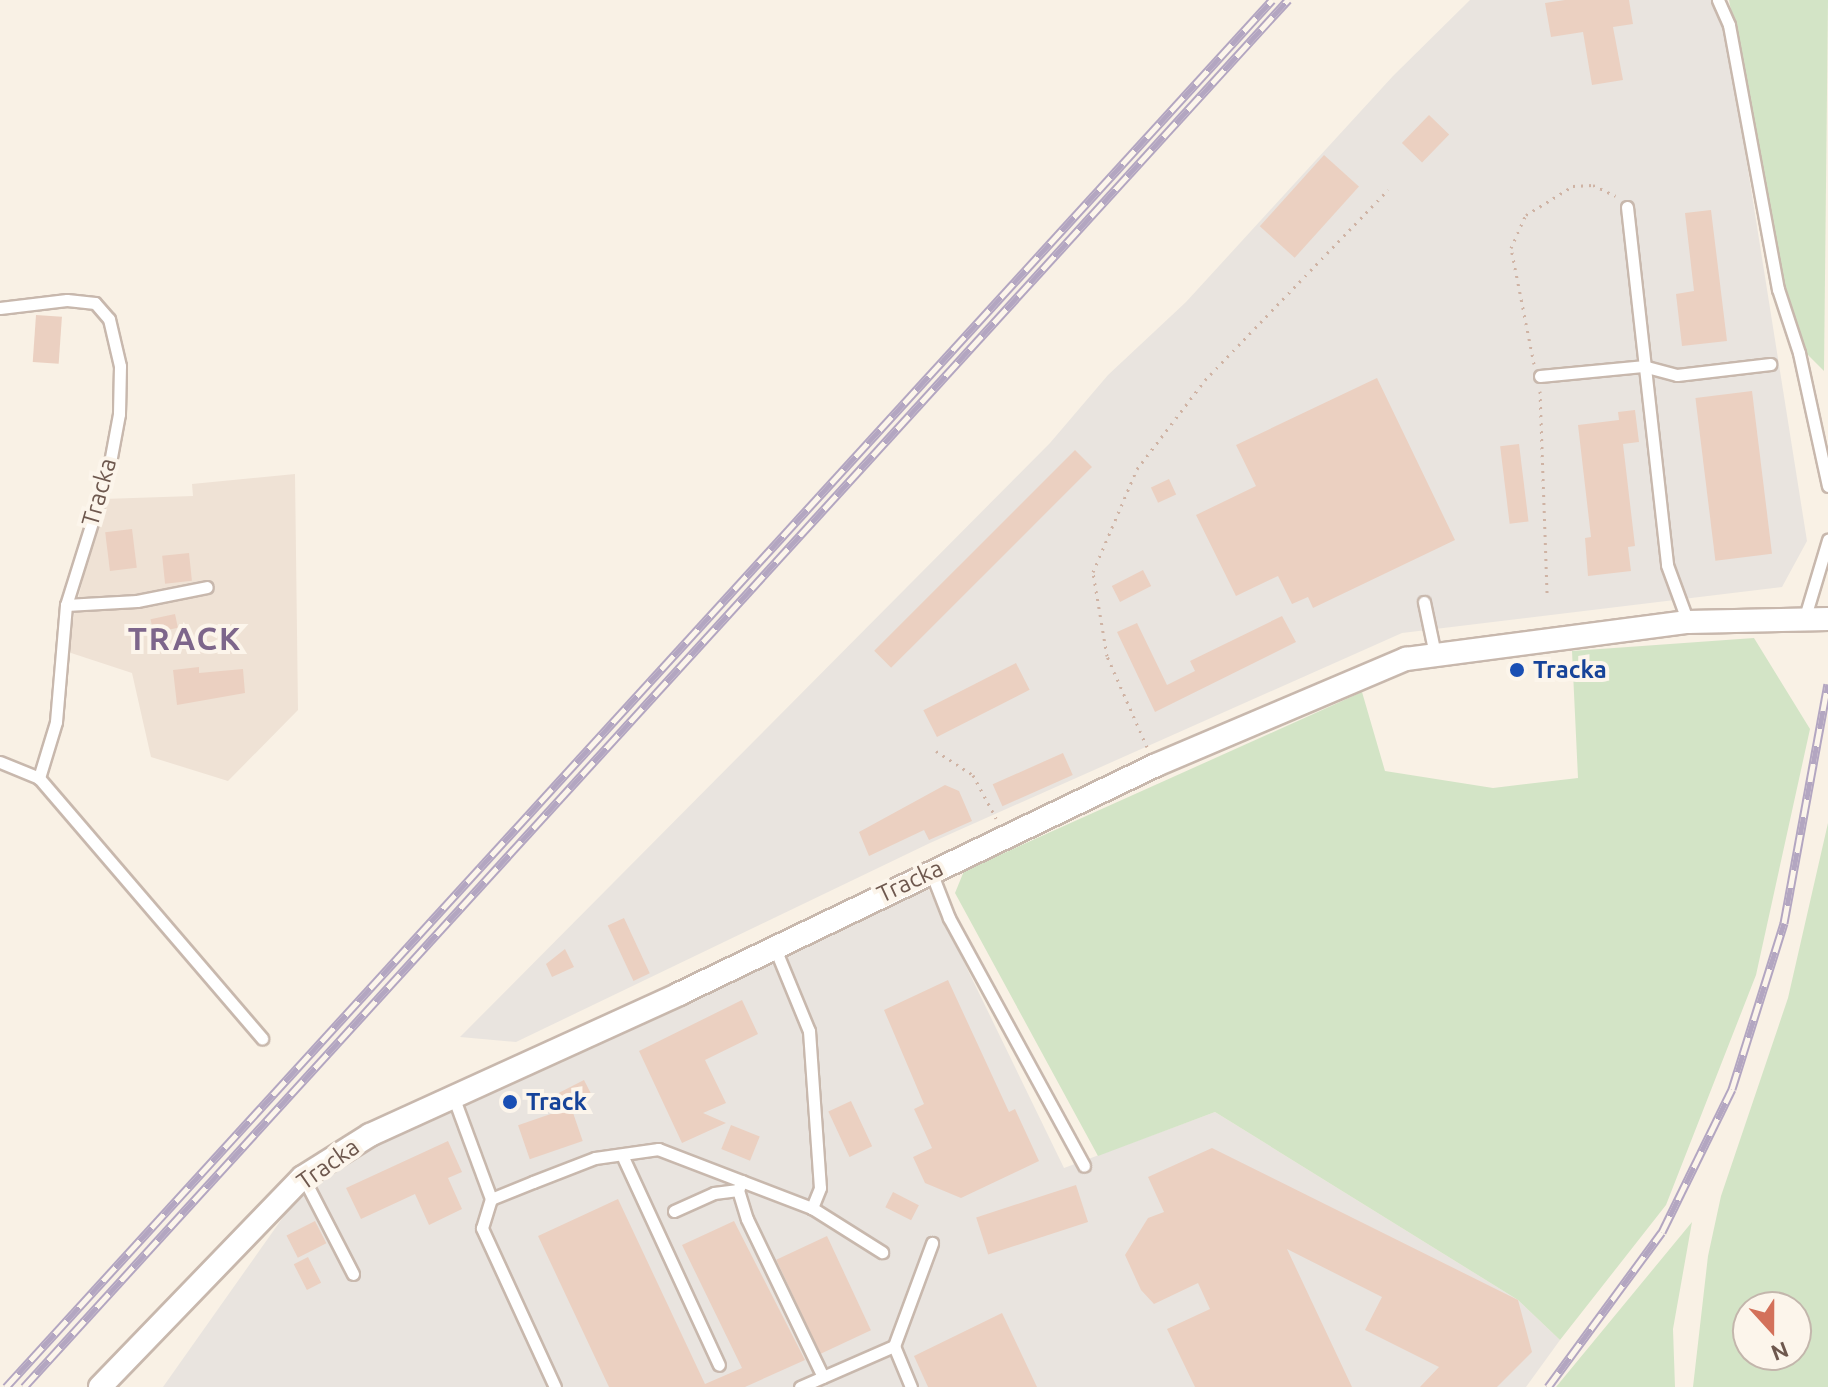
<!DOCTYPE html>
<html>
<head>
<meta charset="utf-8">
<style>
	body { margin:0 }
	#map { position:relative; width:1828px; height:1387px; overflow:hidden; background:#f9f1e5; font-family:Ubuntu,sans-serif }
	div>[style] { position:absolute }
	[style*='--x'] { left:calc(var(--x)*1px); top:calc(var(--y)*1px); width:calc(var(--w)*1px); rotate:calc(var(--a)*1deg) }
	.residential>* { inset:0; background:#efe2d5 }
	.industrial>* { inset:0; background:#e9e4df }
	.green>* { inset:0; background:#d3e4c6 }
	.building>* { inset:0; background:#ebd0c1; transform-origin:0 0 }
	.path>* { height:3px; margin-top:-1.5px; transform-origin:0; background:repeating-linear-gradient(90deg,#cfb3a4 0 2px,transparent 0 8px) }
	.roads { filter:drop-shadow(2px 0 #c8b8ad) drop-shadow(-2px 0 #c8b8ad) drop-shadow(0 2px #c8b8ad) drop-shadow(0 -2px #c8b8ad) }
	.service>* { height:11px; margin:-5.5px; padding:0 5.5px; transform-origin:5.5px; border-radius:5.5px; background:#fff }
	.minor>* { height:22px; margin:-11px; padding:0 11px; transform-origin:11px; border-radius:11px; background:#fff }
	.rail>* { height:9px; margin-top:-4.5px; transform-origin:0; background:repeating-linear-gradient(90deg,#fcf5eb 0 18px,#b3a6c1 0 36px); box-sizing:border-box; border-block:2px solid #b3a6c1 }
	.dots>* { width:22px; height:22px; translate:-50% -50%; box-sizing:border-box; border:4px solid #fcf5eb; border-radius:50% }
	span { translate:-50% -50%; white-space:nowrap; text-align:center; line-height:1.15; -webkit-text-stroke:8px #fcf5eb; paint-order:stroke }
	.street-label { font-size:24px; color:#6e584e }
	.transit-label { font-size:24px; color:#164399; font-weight:700 }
	.left { translate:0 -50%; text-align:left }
	.district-label { font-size:32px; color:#7d668b; font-weight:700; letter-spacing:2px }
	.north { position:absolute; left:1732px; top:1291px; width:80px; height:80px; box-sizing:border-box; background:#fcf5eb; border:2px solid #c3b6ac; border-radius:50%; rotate:159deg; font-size:22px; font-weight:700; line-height:32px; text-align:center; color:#6e584e }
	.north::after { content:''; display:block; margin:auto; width:28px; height:36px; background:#d3715a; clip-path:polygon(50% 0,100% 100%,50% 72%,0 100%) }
</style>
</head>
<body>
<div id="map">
	<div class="residential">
		<div style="clip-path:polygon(295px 474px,298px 710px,228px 781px,151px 757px,132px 673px,65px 651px,103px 499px,193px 496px,192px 484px)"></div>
	</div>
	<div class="industrial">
		<div style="clip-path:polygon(1470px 0,1721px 0,1807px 541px,1782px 587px,1402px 633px,930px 843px,516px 1042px,460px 1037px,1050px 443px,1108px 375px,1186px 302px,1393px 76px)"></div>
		<div style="clip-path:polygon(927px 886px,1064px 1168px,1215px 1112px,1518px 1300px,1560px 1340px,1526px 1387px,163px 1387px,298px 1196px,372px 1145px)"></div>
	</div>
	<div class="green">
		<div style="clip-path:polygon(1729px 0,1828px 0,1824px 371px,1803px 350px,1782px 284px)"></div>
		<div style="clip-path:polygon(1754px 638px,1810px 729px,1756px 975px,1666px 1205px,1560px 1340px,1518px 1300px,1215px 1112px,1098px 1156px,955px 893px,964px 871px,1362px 692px,1385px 771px,1493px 788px,1578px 778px,1572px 651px)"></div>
		<div style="clip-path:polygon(evenodd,1828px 823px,1828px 1387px,1693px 1387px,1708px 1256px,1721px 1196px,1788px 998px,1828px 823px,1748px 1307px,1796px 1307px,1796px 1355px,1748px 1355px,1748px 1307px)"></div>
		<div style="clip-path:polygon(1692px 1222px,1673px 1329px,1675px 1387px,1556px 1387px)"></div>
	</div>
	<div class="building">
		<div style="clip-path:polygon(1565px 0,1629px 0,1633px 24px,1613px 27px,1623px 80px,1592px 85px,1583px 32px,1551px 37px,1545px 3px)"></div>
		<div style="left:1429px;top:115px;width:28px;height:39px;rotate:44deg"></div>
		<div style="left:1324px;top:155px;width:47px;height:96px;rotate:42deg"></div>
		<div style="clip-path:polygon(1711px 210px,1727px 341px,1682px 346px,1676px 294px,1694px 291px,1685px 213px)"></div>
		<div style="left:36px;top:315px;width:26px;height:47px;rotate:4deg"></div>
		<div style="clip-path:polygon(1377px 378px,1455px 540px,1313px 608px,1308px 597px,1292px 604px,1278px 576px,1236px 596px,1196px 515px,1256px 486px,1236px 445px)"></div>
		<div style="left:1752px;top:391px;width:164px;height:57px;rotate:83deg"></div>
		<div style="clip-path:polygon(1635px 410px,1639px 442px,1623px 444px,1635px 546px,1628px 547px,1631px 571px,1588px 576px,1585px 538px,1591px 537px,1578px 425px,1619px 420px,1618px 412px)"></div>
		<div style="left:1519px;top:444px;width:78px;height:19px;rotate:83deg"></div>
		<div style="left:1075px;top:450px;width:24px;height:284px;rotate:45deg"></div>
		<div style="left:1169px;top:479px;width:17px;height:20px;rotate:65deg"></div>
		<div style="left:132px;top:529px;width:39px;height:27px;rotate:83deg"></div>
		<div style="left:189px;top:553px;width:28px;height:27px;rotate:84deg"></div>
		<div style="left:1143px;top:570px;width:18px;height:35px;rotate:63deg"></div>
		<div style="left:175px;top:614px;width:14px;height:25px;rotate:78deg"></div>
		<div style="clip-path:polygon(1282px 616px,1296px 642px,1155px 712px,1117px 632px,1137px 623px,1167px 685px,1195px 671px,1190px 661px)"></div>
		<div style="left:1016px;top:663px;width:30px;height:104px;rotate:63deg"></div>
		<div style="clip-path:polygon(199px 667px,199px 673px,243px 669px,245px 693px,177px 705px,173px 670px)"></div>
		<div style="left:1063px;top:753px;width:24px;height:77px;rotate:66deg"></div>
		<div style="clip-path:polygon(945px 785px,959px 791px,972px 821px,929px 840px,924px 830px,869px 856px,859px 832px)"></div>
		<div style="left:624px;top:918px;width:61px;height:18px;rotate:65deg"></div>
		<div style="clip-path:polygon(565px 949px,574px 967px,552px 977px,546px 964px)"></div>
		<div style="clip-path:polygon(948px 980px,1009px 1112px,1015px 1109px,1039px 1161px,961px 1198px,925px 1183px,913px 1157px,932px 1148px,914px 1109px,924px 1104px,884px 1010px)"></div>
		<div style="clip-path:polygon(742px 1000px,758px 1034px,705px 1060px,726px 1103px,703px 1113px,726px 1123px,682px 1143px,639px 1051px)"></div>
		<div style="left:584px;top:1080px;width:16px;height:28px;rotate:63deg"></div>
		<div style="left:851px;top:1101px;width:50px;height:25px;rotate:65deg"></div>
		<div style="left:571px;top:1107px;width:36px;height:56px;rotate:71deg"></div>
		<div style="left:731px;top:1125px;width:31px;height:26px;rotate:22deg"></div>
		<div style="clip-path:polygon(448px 1141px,462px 1172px,448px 1178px,462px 1209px,429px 1225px,415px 1194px,361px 1219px,346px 1188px)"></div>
		<div style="clip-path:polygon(1212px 1148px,1518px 1300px,1532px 1352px,1497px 1387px,1420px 1387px,1439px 1367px,1365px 1330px,1382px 1297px,1287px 1249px,1352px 1387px,1195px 1387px,1167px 1329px,1210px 1309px,1198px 1283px,1154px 1304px,1141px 1290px,1125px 1255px,1148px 1218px,1164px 1212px,1148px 1177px)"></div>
		<div style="left:1076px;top:1185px;width:39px;height:105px;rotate:72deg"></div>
		<div style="left:893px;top:1192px;width:29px;height:17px;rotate:27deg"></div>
		<div style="clip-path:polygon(618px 1199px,705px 1384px,742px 1368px,682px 1245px,734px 1221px,805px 1360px,745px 1387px,609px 1387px,538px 1236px)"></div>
		<div style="left:315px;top:1221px;width:25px;height:32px;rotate:63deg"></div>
		<div style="left:827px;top:1236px;width:104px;height:56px;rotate:65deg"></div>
		<div style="left:308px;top:1257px;width:29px;height:16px;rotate:63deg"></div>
		<div style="clip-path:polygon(1002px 1313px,1037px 1387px,928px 1387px,914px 1356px)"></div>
	</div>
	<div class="path">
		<div style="--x:1534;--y:364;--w:118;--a:-101.2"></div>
		<div style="--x:1511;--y:248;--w:36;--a:-66"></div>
		<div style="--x:1526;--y:215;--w:55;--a:-31.7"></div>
		<div style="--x:1573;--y:186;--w:20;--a:-3"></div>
		<div style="--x:1593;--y:185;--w:25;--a:26"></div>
		<div style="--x:1540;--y:391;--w:202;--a:88"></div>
		<div style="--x:1147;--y:747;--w:99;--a:-113.7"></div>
		<div style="--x:1107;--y:656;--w:85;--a:-99.5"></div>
		<div style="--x:1093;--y:572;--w:112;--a:-66.9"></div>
		<div style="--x:1137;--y:469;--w:112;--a:-52.6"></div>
		<div style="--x:1205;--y:380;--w:264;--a:-46.1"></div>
		<div style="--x:936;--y:751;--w:44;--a:33"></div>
		<div style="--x:973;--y:775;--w:49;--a:61.9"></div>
	</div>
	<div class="roads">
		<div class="service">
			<div style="--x:1718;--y:0;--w:27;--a:66"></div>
			<div style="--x:1729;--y:25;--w:269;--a:79.5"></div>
			<div style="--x:1778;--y:289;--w:67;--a:71.8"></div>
			<div style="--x:1799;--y:353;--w:136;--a:77.7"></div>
			<div style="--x:1627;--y:207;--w:360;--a:83.6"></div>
			<div style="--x:1667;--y:565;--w:61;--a:69.8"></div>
			<div style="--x:0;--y:308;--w:67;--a:-6.8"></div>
			<div style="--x:67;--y:300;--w:28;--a:6"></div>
			<div style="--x:95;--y:303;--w:21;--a:49"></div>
			<div style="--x:109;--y:319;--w:48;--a:76.8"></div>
			<div style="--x:120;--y:366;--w:48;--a:91.2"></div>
			<div style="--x:119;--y:414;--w:55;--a:100.5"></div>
			<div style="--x:109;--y:468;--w:144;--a:107.4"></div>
			<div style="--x:66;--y:605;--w:117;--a:94.9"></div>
			<div style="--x:56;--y:722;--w:59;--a:106.9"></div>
			<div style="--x:1540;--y:376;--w:103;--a:-5.5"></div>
			<div style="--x:1643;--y:366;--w:35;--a:15"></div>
			<div style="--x:1677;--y:375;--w:94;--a:-6.7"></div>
			<div style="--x:1424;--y:602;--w:53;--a:78.1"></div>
			<div style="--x:66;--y:605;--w:71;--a:-3.2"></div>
			<div style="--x:137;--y:601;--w:71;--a:-11.3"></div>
			<div style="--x:1804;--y:620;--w:84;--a:-73.3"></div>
			<div style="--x:0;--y:762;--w:42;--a:22.3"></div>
			<div style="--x:39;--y:778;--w:343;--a:49.4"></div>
			<div style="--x:931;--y:872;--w:49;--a:68.6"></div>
			<div style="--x:949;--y:918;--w:282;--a:61.4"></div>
			<div style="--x:774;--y:946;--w:92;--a:67.6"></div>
			<div style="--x:809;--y:1031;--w:157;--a:86"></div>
			<div style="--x:820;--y:1188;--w:22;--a:112"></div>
			<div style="--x:453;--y:1096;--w:110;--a:69.7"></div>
			<div style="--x:622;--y:1155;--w:231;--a:65.2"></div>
			<div style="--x:303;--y:1177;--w:109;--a:62.7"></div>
			<div style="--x:742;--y:1181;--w:10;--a:114"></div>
			<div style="--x:738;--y:1190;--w:30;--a:73"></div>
			<div style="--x:747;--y:1219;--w:175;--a:64.3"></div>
			<div style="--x:674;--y:1211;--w:44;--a:-24.2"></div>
			<div style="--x:714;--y:1193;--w:24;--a:-7"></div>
			<div style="--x:555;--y:1387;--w:175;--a:-114.7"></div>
			<div style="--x:482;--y:1228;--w:30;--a:-73"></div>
			<div style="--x:491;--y:1199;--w:45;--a:-22"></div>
			<div style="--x:533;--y:1182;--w:66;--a:-21.2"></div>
			<div style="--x:595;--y:1158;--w:64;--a:-8.1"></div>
			<div style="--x:658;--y:1149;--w:165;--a:21"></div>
			<div style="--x:812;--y:1208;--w:83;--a:32.2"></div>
			<div style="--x:800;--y:1387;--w:103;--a:-23.6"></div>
			<div style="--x:911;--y:1387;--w:44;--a:-112.5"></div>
			<div style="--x:894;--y:1346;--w:110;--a:-69.7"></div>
		</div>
		<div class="minor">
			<div style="--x:100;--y:1387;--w:292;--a:-46"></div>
			<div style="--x:303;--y:1177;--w:79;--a:-32.1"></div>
			<div style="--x:370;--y:1135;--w:340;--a:-24.5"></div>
			<div style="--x:679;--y:994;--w:529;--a:-25.64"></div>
			<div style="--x:1156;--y:765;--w:272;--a:-23"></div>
			<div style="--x:1406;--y:659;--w:284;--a:-7.5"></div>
			<div style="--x:1688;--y:622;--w:140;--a:-1.2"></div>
		</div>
	</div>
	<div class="rail">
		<div style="--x:6;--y:1387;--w:1878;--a:-47.61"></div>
		<div style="--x:24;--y:1387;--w:1877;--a:-47.66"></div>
		<div style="--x:1548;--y:1387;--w:192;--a:-53.7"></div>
		<div style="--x:1662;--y:1232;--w:159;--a:-63.9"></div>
		<div style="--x:1732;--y:1089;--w:174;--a:-72.6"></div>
		<div style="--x:1784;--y:923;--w:243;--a:-79.6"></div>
	</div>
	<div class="dots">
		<div style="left:1517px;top:670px;background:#1a4fb4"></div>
		<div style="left:510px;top:1102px;background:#1a4fb4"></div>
	</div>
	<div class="street-label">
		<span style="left:99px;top:492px;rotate:-74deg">Tracka</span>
		<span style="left:910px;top:881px;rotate:-25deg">Tracka</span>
		<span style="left:328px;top:1164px;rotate:-35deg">Tracka</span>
	</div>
	<div class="transit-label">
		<span class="left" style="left:1533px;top:670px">Tracka</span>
		<span class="left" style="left:526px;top:1102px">Track</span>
	</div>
	<div class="district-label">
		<span style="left:185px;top:638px">TRACK</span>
	</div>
	<div class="north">N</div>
</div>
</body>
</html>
